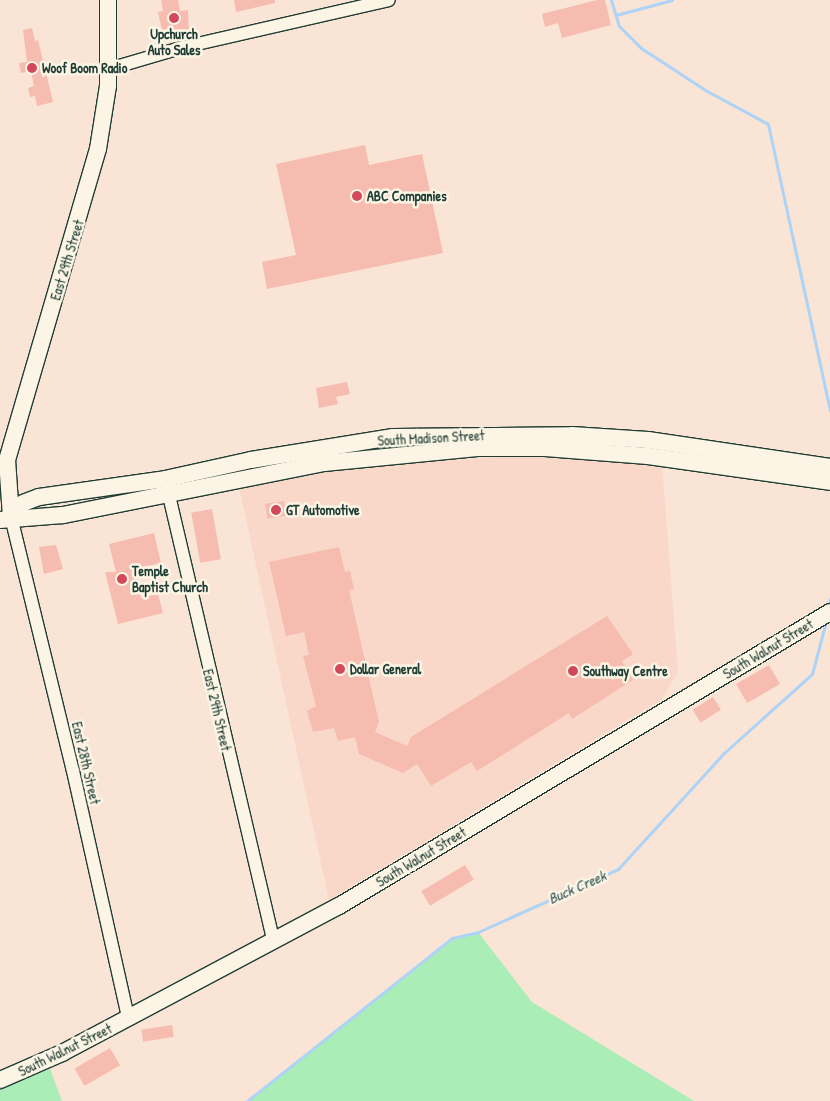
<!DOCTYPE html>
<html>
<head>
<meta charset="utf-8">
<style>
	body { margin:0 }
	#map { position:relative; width:830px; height:1101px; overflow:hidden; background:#fae4d5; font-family:"Patrick Hand",sans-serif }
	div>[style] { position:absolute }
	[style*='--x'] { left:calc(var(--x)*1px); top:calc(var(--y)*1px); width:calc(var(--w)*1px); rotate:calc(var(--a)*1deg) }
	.built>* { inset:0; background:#f9d8ca }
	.green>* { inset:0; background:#aaedb7 }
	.stream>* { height:3px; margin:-1.5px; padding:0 1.5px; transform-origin:1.5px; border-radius:1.5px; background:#add3f6 }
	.building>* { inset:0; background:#f6bcaf; transform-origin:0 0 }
	.roads { filter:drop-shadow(1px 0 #1f3d34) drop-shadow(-1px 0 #1f3d34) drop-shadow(0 1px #1f3d34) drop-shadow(0 -1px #1f3d34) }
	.minor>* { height:12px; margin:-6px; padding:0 6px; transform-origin:6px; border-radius:6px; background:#fcf5e5 }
	.major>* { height:16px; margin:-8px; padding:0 8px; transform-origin:8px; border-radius:8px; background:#fcf5e5 }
	.dots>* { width:14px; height:14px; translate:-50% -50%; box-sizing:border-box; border:2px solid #fcf5e5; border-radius:50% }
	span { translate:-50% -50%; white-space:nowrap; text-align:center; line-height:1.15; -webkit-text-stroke:5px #fcf5e5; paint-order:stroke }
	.poi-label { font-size:14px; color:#1f3d34; font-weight:700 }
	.left { translate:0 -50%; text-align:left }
	.street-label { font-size:14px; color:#1f3d34 }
	.water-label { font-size:15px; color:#3b5b5b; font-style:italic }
</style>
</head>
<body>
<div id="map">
	<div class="built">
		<div style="clip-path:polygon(524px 455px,662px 464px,678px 672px,662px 699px,329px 900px,239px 487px,341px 467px)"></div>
	</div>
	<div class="green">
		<div style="clip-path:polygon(478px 932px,532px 1002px,694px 1101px,247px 1101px,452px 938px)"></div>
		<div style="clip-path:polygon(50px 1069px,62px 1101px,0 1101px,0 1089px)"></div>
	</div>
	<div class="stream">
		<div style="--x:611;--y:0;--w:27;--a:73"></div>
		<div style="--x:619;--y:26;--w:31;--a:45"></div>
		<div style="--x:641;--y:48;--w:79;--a:33.1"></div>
		<div style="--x:707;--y:91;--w:69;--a:28.4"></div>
		<div style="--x:768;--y:124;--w:293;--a:77.8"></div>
		<div style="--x:616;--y:15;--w:58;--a:-15"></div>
		<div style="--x:829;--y:608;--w:9;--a:-84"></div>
		<div style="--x:247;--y:1101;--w:262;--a:-38.5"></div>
		<div style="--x:452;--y:938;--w:27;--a:-13"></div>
		<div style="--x:478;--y:932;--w:154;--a:-24.2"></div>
		<div style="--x:618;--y:869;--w:157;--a:-47.6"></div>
		<div style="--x:724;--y:753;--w:118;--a:-41.9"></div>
		<div style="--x:812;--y:674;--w:55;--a:-75.2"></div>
	</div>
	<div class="building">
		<div style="clip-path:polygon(161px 0,178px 0,180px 11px,188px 10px,189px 36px,174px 39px,171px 28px,162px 30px,158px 12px,163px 11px)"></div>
		<div style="clip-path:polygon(234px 0,275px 0,275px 3px,236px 12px)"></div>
		<div style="clip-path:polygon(597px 0,605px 0,611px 25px,562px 38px,558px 23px,545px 27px,542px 14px)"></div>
		<div style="clip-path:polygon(32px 28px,35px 41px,38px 40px,53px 102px,37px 106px,35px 96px,30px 97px,28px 88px,34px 86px,31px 71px,21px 73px,19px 63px,27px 62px,23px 30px)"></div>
		<div style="clip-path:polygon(365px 145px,369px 165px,422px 154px,443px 253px,267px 289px,262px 262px,296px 255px,276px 164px)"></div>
		<div style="clip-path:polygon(347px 382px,350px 394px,336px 397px,338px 404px,319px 408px,316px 388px)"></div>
		<div style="left:284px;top:501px;width:15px;height:19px;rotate:82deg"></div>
		<div style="left:212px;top:509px;width:51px;height:21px;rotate:80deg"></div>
		<div style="clip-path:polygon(154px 533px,161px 563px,134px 569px,141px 598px,158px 594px,163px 613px,118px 624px,105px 572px,116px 572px,109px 544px)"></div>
		<div style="clip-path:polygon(56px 545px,63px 569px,44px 574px,39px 547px)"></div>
		<div style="clip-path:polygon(339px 547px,345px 572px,350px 571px,354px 589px,349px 590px,379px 722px,375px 732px,407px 746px,411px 737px,607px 616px,633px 654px,622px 661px,633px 680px,572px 719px,569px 713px,477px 771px,471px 762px,431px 786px,417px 764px,403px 773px,359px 754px,355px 737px,338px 741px,334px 728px,313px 732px,307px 711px,316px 706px,303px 656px,309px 655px,304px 632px,286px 636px,269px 562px)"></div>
		<div style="left:769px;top:665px;width:22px;height:38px;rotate:60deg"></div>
		<div style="left:713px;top:697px;width:15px;height:24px;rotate:58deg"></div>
		<div style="left:465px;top:865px;width:17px;height:51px;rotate:59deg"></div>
		<div style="left:172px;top:1025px;width:12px;height:31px;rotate:81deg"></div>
		<div style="left:110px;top:1048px;width:20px;height:41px;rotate:60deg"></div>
	</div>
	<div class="roads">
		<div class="minor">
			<div style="--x:109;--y:69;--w:78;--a:-16.3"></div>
			<div style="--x:184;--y:47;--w:210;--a:-12.9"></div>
			<div style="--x:167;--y:487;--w:465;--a:76.8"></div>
			<div style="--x:11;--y:517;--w:261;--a:76.3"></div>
			<div style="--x:73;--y:771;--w:252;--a:77.4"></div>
		</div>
		<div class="major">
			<div style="--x:11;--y:517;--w:18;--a:-49"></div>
			<div style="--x:23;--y:503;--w:17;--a:-21"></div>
			<div style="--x:39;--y:497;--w:127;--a:-8.1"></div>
			<div style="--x:165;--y:479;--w:88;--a:-12.5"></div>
			<div style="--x:251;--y:460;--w:144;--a:-9.2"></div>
			<div style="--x:393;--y:437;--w:179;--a:-0.6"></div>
			<div style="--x:572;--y:435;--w:76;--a:3.8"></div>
			<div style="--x:648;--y:440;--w:184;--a:8.4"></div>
			<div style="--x:11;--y:517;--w:57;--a:-94"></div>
			<div style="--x:7;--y:460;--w:324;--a:-73.7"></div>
			<div style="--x:98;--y:149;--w:64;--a:-81"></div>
			<div style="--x:108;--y:86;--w:86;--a:-90"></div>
			<div style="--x:0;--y:520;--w:63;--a:-4.5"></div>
			<div style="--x:63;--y:515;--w:266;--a:-11.3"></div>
			<div style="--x:324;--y:463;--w:154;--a:-5.6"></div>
			<div style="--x:477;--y:448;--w:68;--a:0"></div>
			<div style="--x:545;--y:448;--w:103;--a:4.4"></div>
			<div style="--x:648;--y:456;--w:184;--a:8.1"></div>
			<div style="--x:0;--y:1080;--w:68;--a:-23.5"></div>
			<div style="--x:62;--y:1053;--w:314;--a:-28"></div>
			<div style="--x:339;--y:906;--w:572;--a:-30.91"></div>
		</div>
	</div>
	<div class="dots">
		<div style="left:174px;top:18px;background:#d1495b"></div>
		<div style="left:32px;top:68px;background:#d1495b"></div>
		<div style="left:357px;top:196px;background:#d1495b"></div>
		<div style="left:276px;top:510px;background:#d1495b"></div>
		<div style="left:122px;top:579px;background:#d1495b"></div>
		<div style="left:340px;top:669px;background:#d1495b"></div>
		<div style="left:573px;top:671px;background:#d1495b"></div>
	</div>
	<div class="poi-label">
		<span style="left:174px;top:42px">Upchurch<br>Auto Sales</span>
		<span class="left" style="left:42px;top:68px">Woof Boom Radio</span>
		<span class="left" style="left:367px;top:196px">ABC Companies</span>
		<span class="left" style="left:286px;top:510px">GT Automotive</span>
		<span class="left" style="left:132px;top:579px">Temple<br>Baptist Church</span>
		<span class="left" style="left:350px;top:669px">Dollar General</span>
		<span class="left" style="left:583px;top:671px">Southway Centre</span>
	</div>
	<div class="street-label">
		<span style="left:67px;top:260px;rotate:-73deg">East 29th Street</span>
		<span style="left:431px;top:438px;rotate:-3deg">South Madison Street</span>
		<span style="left:768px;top:649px;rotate:-31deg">South Walnut Street</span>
		<span style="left:217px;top:710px;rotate:77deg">East 29th Street</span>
		<span style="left:86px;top:763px;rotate:77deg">East 28th Street</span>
		<span style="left:421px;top:857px;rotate:-31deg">South Walnut Street</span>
		<span style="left:65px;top:1050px;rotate:-26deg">South Walnut Street</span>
	</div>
	<div class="water-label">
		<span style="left:577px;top:887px;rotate:-24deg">Buck Creek</span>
	</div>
</div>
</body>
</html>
